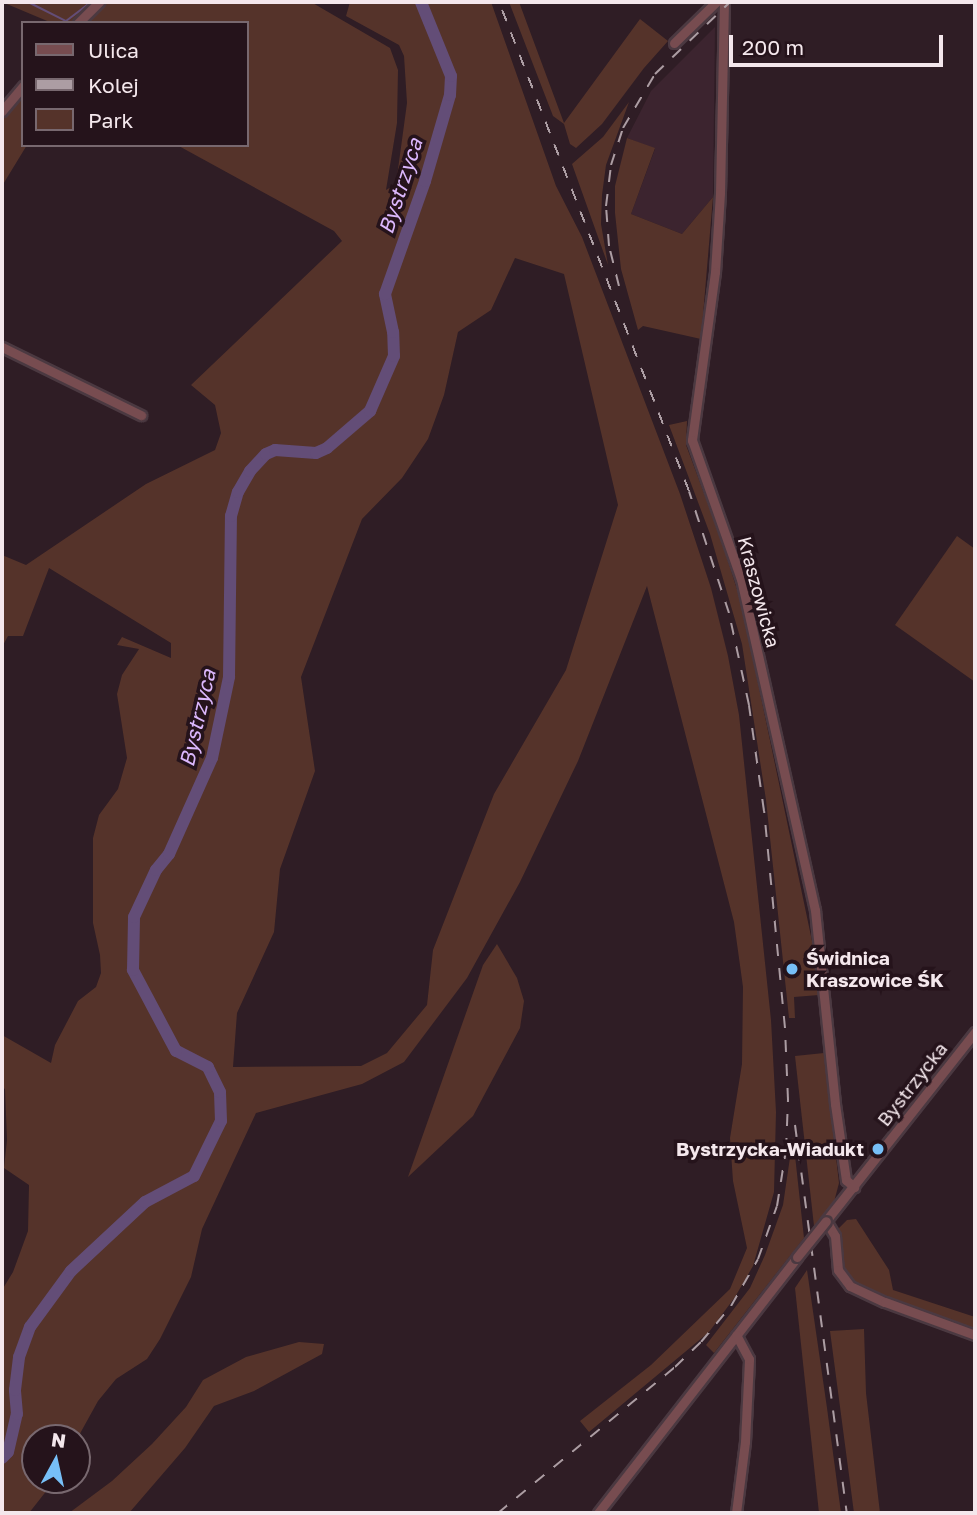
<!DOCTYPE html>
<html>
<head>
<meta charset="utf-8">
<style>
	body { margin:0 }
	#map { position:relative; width:977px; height:1515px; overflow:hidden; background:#2f1d25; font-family:"Golos Text",sans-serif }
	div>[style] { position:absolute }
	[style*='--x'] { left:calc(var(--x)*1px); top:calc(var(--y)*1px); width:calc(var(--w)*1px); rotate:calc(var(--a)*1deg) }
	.built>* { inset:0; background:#3c242f }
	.green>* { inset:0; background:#55332a }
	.stream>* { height:2px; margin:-1px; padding:0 1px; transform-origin:1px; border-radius:1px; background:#634d77 }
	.river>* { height:12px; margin:-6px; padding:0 6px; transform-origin:6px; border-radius:6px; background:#634d77 }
	.roads { filter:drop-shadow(2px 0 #4b3941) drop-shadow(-2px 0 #4b3941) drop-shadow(0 2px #4b3941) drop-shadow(0 -2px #4b3941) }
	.minor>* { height:9px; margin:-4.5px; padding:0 4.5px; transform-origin:4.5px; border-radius:4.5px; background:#774c50 }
	.rail>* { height:2px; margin-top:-1px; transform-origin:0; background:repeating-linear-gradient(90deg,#ac9da3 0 12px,transparent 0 24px) }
	.bridges { filter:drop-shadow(2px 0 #4b3941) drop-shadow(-2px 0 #4b3941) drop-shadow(0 2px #4b3941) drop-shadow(0 -2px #4b3941) }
	.minor-bridge>* { height:9px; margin:-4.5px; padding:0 4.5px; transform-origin:4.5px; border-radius:4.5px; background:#774c50 }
	.dots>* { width:19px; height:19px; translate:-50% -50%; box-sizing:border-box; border:4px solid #25131b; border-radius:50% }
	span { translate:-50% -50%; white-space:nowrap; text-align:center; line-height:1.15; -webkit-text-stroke:7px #25131b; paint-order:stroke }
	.street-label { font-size:19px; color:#f4e7ec }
	.poi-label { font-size:19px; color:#f4e7ec; font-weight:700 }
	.left { translate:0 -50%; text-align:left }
	.right { translate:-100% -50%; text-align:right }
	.water-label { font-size:21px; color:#dbb7fc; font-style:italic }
	.frame { position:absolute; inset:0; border:4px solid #f4e7ec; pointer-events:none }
	.legend { position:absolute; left:21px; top:21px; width:228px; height:126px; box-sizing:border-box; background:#25131b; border:2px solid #78686f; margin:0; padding:9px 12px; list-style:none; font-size:21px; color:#f4e7ec }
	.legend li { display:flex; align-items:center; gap:14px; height:35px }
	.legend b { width:35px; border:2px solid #78686f }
	.north { position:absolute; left:21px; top:1424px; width:70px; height:70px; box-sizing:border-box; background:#25131b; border:2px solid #78686f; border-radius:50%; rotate:8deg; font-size:19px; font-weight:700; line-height:28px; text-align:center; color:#f4e7ec }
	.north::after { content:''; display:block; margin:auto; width:24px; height:32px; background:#77bff7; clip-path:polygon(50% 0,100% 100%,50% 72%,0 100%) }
	.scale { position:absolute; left:729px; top:35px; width:214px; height:32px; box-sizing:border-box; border:4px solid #f4e7ec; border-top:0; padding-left:9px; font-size:21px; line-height:24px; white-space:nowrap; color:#f4e7ec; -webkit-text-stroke:5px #25131b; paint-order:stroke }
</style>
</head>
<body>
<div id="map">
	<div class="built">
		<div style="clip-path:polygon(715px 27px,713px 197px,682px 234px,631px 214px,655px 149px,627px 138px,651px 91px)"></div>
	</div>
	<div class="green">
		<div style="clip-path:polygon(2px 2px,92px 2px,74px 21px,68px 23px,52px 23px)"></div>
		<div style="clip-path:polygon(evenodd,108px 2px,311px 2px,390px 48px,398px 70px,397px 123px,386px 190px,396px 184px,407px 103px,404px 56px,399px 45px,346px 16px,350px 2px,491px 2px,556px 186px,582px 237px,680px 494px,711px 588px,728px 656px,739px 715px,771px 1020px,776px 1112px,774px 1192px,753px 1266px,735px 1297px,709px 1332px,589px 1432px,580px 1421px,651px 1365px,730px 1289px,747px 1248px,733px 1181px,730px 1138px,742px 1064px,743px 987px,734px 922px,647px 586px,578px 761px,520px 882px,467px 978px,404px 1062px,362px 1084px,256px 1113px,202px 1229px,191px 1277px,160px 1339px,147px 1359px,116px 1379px,98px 1401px,77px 1439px,35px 1438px,35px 1480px,55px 1480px,29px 1513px,2px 1513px,2px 1290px,13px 1272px,28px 1231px,29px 1185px,4px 1168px,7px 1140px,5px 1089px,2px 1087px,2px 1035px,51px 1063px,55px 1045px,78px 1001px,96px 987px,101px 973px,100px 955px,93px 923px,93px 838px,99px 815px,118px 789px,127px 758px,117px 694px,122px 675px,139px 649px,117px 645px,122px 637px,171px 658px,171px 643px,49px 568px,23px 636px,8px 636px,2px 647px,2px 555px,26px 565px,146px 484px,215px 450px,221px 433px,215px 405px,191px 385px,342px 241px,334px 231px,177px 145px,247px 145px,247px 23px,87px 23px,108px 2px,515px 258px,564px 274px,618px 505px,566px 670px,494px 794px,433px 950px,427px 1005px,387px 1053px,361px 1066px,233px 1067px,237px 1013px,274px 932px,280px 869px,315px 771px,301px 677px,362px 519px,402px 478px,428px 439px,444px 395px,458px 332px,491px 310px,515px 258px)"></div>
		<div style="clip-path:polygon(509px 2px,519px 2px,564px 123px,640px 19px,668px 41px,644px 68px,602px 124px,576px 148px,570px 144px,564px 124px,553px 116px)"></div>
		<div style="clip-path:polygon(23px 94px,23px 145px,27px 145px,2px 186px,2px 121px)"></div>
		<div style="clip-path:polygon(629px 102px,606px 165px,602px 195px,601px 224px,608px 265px,572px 164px,603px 137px)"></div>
		<div style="clip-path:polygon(627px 138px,655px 148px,631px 214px,682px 234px,713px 197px,701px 339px,643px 326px,638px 330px,621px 269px,615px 213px,615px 186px)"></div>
		<div style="clip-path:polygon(687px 421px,686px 445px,720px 536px,741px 602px,812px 941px,819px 995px,794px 997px,795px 1018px,789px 1018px,766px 800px,742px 644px,710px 534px,669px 425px)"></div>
		<div style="clip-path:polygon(957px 536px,975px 549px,975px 682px,895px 625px)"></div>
		<div style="clip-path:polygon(497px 944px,517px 978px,524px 1001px,520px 1028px,473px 1116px,408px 1177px,483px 965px)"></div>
		<div style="clip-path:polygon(824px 1053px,839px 1183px,834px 1202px,814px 1226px,795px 1056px)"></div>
		<div style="clip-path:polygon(793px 1137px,804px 1238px,714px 1353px,706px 1345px,750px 1288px,765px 1255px,783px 1205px)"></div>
		<div style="clip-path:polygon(856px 1219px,889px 1270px,893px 1290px,975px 1317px,975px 1332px,869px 1292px,853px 1283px,841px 1260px,837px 1230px,847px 1220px)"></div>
		<div style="clip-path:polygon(807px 1270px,827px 1408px,841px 1513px,819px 1513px,795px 1288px)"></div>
		<div style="clip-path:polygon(864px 1329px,866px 1393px,880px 1513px,854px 1513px,830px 1331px)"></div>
		<div style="clip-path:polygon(299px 1342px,324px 1344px,322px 1354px,254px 1391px,214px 1406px,185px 1448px,129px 1513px,69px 1513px,112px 1481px,152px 1444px,186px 1407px,203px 1380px,246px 1357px)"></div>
	</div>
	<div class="stream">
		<div style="--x:28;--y:2;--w:42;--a:26.6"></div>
		<div style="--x:66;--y:21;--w:31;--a:-37"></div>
	</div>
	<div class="river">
		<div style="--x:2;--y:1458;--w:8;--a:-45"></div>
		<div style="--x:8;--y:1452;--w:39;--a:-77"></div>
		<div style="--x:17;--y:1414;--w:24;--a:-95"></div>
		<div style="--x:15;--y:1390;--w:33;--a:-83"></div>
		<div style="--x:19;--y:1357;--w:32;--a:-70"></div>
		<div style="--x:30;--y:1327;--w:69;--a:-53.8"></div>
		<div style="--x:71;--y:1271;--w:101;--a:-43"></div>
		<div style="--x:145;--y:1202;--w:55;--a:-28"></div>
		<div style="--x:194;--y:1176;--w:61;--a:-63.9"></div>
		<div style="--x:221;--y:1121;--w:29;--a:-92"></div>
		<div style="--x:220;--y:1092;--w:28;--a:-116"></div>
		<div style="--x:208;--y:1067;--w:36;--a:-153"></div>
		<div style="--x:176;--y:1051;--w:92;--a:-118"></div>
		<div style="--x:133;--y:970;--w:53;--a:-88.9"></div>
		<div style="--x:134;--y:917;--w:52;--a:-64.9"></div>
		<div style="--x:156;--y:870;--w:21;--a:-51"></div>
		<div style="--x:169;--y:854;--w:105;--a:-65.9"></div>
		<div style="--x:212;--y:758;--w:83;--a:-78.1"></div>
		<div style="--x:229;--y:677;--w:161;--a:-89.3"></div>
		<div style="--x:231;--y:516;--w:25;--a:-74"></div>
		<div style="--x:238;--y:492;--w:24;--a:-60"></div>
		<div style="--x:250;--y:471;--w:23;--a:-47"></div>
		<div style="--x:266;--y:454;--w:10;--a:-24"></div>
		<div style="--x:275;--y:450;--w:41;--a:4.2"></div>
		<div style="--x:316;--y:453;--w:12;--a:-24"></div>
		<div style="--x:327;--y:448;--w:57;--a:-40.7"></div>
		<div style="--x:370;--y:411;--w:60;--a:-66.4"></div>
		<div style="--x:394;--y:356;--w:24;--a:-92"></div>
		<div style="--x:393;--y:332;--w:39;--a:-102"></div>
		<div style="--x:385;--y:294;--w:120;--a:-70.5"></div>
		<div style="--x:425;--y:181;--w:90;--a:-73.8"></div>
		<div style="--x:450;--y:95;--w:19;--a:-87"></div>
		<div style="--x:451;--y:76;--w:80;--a:-112.1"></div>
	</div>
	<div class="roads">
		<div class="minor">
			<div style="--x:724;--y:2;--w:191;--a:91.2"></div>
			<div style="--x:720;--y:193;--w:79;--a:93.6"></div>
			<div style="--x:715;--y:272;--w:170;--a:97.8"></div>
			<div style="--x:692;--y:440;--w:147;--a:70.6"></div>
			<div style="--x:741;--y:579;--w:339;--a:77.4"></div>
			<div style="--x:815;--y:910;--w:195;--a:84.1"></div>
			<div style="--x:835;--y:1104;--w:77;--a:81.8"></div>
			<div style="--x:846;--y:1180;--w:11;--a:41"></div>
			<div style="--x:78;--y:23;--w:30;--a:-45"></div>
			<div style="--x:674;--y:43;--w:59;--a:-44.3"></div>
			<div style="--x:2;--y:111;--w:33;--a:-50"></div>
			<div style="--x:2;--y:347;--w:155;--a:26.1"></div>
			<div style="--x:975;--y:1032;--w:241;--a:128.3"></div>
			<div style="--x:826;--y:1221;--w:17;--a:59"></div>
			<div style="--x:835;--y:1236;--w:34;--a:85"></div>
			<div style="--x:838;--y:1270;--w:20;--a:53"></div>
			<div style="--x:850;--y:1286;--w:38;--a:25"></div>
			<div style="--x:885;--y:1302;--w:96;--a:20.1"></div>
			<div style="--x:598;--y:1513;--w:324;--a:-52.1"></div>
			<div style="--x:736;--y:1513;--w:72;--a:-82.8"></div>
			<div style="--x:745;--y:1442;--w:83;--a:-87.2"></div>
			<div style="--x:749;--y:1359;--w:27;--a:-118"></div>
		</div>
	</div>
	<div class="rail">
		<div style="--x:619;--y:286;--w:41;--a:-104"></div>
		<div style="--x:609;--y:246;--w:40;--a:-94.3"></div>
		<div style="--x:606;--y:206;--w:41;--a:-83"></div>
		<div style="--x:611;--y:165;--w:39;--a:-72"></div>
		<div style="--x:623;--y:128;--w:63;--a:-59.3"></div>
		<div style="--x:655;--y:74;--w:104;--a:-43.8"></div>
		<div style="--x:795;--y:1125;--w:391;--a:82.4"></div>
		<div style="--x:498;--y:1513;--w:229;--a:-39.5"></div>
		<div style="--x:675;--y:1367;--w:36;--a:-44"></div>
		<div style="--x:701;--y:1342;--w:47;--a:-50.2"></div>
		<div style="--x:731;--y:1306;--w:54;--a:-60.1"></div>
		<div style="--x:758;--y:1259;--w:56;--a:-70.3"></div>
		<div style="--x:777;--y:1206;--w:57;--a:-80.9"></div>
		<div style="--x:786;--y:1150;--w:50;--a:-87.7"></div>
		<div style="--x:788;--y:1100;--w:72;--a:-92.4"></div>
		<div style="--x:785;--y:1028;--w:218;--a:-95.5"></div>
		<div style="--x:764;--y:811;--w:107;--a:-98.1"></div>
		<div style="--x:749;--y:705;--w:94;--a:-102.3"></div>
		<div style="--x:729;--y:613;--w:128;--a:-108.2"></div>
		<div style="--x:689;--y:491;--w:525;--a:-111.23"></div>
	</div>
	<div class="bridges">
		<div class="minor-bridge">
			<div style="--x:797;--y:1257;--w:46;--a:-51.1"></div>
		</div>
	</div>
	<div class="dots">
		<div style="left:792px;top:969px;background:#77bff7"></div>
		<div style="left:878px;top:1149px;background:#77bff7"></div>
	</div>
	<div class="street-label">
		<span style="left:759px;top:592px;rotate:75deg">Kraszowicka</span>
		<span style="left:912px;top:1084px;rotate:-52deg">Bystrzycka</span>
	</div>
	<div class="poi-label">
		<span class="left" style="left:806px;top:969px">Świdnica<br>Kraszowice ŚK</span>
		<span class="right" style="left:864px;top:1149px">Bystrzycka-Wiadukt</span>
	</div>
	<div class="water-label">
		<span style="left:400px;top:186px;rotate:-72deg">Bystrzyca</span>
		<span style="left:197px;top:718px;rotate:-77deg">Bystrzyca</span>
	</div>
	<div class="frame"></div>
	<ul class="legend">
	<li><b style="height:9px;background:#774c50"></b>Ulica</li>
	<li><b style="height:9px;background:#ac9da3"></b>Kolej</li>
	<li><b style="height:19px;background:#55332a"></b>Park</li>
	</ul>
	<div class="north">N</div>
	<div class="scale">200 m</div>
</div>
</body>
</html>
